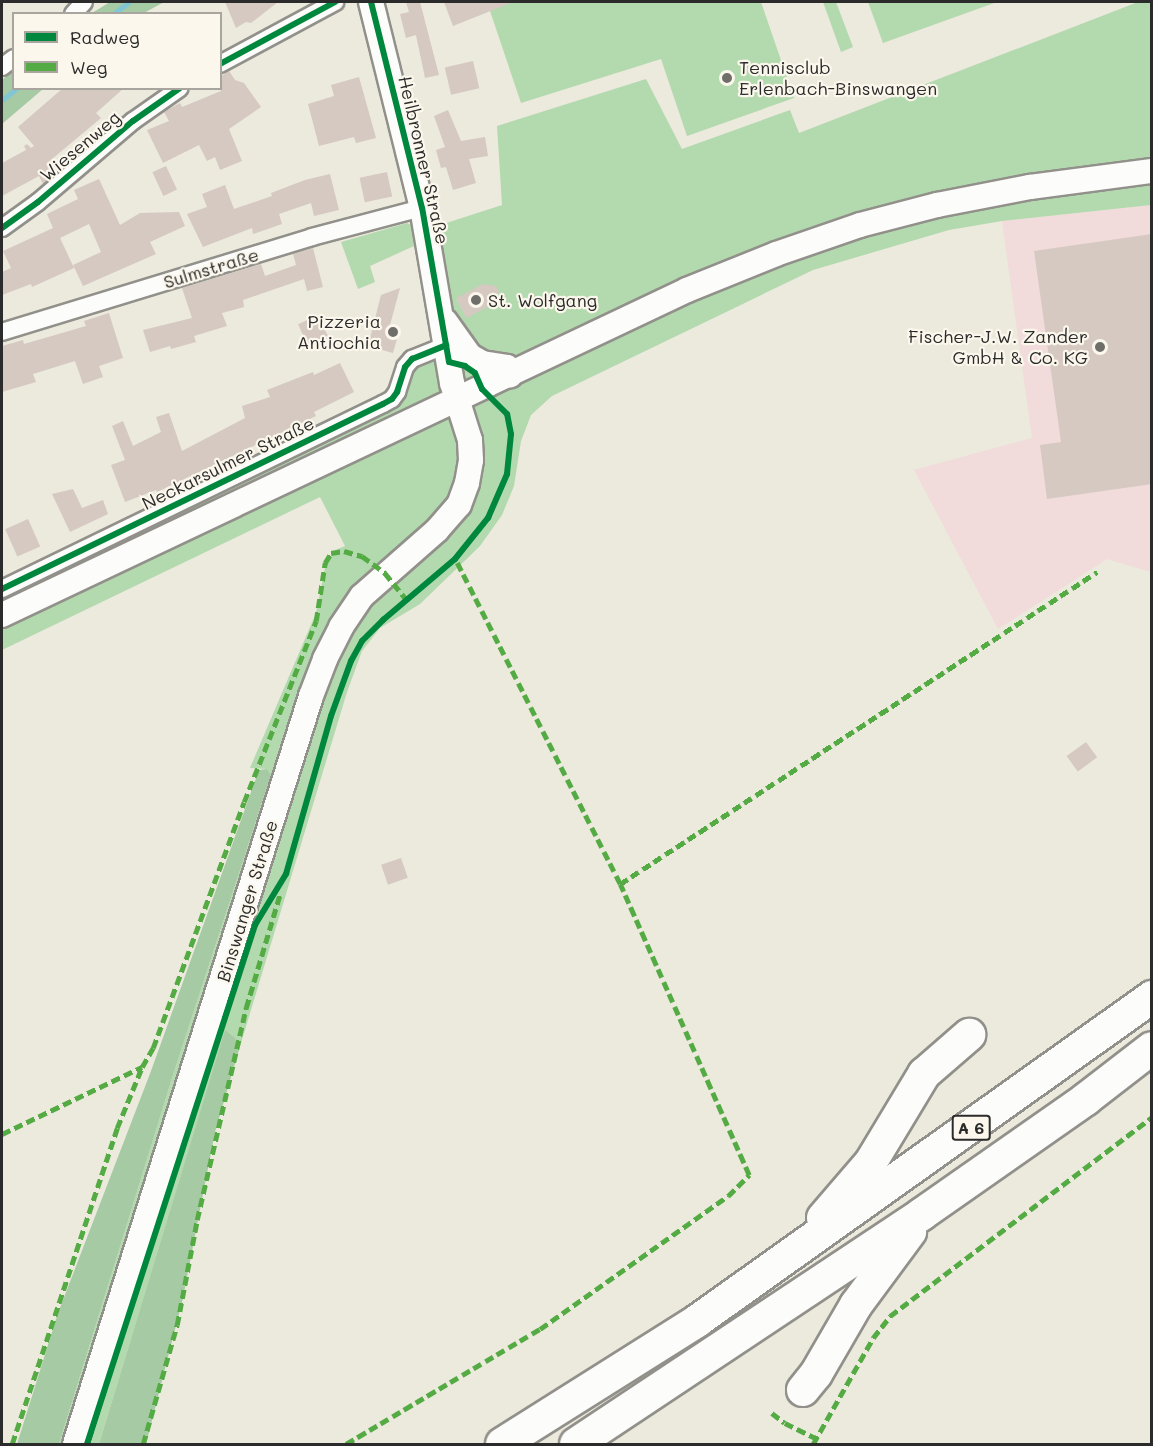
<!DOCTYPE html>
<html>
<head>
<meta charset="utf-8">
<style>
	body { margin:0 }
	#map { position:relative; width:1153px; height:1446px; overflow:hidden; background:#ece9dd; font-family:Mali,sans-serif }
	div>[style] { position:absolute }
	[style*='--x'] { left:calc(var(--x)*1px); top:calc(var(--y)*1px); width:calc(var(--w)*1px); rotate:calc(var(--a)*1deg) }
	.built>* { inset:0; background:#f1dbdb }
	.green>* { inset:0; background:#b3d9ae }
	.forest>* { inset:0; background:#a6caa3 }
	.stream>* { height:5px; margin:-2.5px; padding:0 2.5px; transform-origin:2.5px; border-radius:2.5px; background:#80c6d4 }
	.building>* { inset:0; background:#d5c9c2; transform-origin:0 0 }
	.roads { filter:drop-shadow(2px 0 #92908a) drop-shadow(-2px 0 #92908a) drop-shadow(0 2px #92908a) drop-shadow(0 -2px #92908a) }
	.street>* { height:16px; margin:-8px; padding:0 8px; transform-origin:8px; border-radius:8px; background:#fcfcfa }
	.secondary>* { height:24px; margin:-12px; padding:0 12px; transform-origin:12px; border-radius:12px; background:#fcfcfa }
	.highway>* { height:32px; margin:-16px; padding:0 16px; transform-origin:16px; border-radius:16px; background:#fcfcfa }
	.quiet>* { height:4.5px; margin-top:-2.25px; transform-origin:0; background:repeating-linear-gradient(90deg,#54ab44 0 9px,transparent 0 13.5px) }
	.cycleway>* { height:6px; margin:-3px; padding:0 3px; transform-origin:3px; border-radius:3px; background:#00873e }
	.dots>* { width:16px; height:16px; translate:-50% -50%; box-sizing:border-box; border:3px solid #fbf7ec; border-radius:50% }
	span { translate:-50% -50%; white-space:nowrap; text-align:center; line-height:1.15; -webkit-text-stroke:4.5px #fbf7ec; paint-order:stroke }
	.shield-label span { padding:2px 4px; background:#fbf7ec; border:2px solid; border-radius:4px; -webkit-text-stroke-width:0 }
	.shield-label { font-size:16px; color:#2b2b2b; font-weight:700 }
	.poi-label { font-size:18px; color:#2b2b2b }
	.left { translate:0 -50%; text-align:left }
	.right { translate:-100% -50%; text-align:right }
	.street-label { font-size:18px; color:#2b2b2b }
	.frame { position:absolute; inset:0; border:3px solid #2b2b2b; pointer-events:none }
	.legend { position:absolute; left:12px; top:12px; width:210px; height:78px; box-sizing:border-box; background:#fbf7ec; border:2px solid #a8a59f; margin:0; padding:8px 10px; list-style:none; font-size:18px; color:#2b2b2b }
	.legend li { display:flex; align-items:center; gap:12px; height:30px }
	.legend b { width:30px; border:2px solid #a8a59f }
</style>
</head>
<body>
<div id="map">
	<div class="built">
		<div style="clip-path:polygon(1151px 205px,1151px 572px,1107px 559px,998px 629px,914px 470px,1032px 438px,1002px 221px)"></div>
	</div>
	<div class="green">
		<div style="clip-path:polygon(487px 2px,761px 2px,794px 98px,687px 136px,661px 59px,521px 103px)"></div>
		<div style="clip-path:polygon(823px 2px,836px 2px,853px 47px,841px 52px)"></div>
		<div style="clip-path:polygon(868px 2px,997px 2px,883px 43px)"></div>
		<div style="clip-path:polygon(1138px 2px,1151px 2px,1151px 205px,1002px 221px,949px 230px,813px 270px,552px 396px,531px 415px,521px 441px,514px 486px,502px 515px,480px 546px,420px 604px,380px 628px,362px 651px,347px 692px,241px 1043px,225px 1031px,99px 1444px,59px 1444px,173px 1075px,271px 775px,267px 769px,250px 768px,316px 613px,325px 568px,335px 550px,345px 546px,320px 497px,2px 650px,2px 594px,408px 383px,414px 369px,467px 346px,446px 294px,434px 227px,502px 205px,497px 126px,646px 79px,682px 149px,790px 110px,799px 133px)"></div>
		<div style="clip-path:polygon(407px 223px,411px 225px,414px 246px,370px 266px,375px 282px,358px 289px,341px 242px)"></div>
	</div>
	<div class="forest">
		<div style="clip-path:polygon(110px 2px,164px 2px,144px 13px,92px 13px)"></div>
		<div style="clip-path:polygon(13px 70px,14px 88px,43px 89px,2px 124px,2px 80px)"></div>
		<div style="clip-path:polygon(267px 769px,271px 775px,173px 1075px,59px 1444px,17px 1444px,58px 1313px,151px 1071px,259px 770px)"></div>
		<div style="clip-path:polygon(225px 1030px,241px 1043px,215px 1132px,183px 1298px,146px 1444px,99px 1444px)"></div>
	</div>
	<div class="stream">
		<div style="--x:113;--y:14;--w:20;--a:-37"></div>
		<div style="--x:2;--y:100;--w:19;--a:-39"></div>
	</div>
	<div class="building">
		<div style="clip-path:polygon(225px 2px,278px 2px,251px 23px,246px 22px,236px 28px)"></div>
		<div style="clip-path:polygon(406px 2px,420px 2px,439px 75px,425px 78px,416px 35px,406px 38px,400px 14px,409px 12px)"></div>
		<div style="clip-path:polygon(444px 2px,513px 2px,453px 26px)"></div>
		<div style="left:473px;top:61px;width:28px;height:29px;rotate:77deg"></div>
		<div style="clip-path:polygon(229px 71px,235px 80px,244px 83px,261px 107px,229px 129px,242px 161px,220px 170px,215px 157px,207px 161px,199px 145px,163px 163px,147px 130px,169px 121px,164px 112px,167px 110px,180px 103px,182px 107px,221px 91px,220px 77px)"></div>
		<div style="clip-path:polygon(359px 77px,376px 138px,356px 143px,354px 137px,319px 146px,308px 104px,334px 96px,331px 85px)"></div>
		<div style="clip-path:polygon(63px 88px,124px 88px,96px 113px,101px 118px,46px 164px,55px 174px,43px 184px,39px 176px,2px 196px,2px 163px,26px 150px,24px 146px,27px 144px,31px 148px,34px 146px,18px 127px)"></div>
		<div style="clip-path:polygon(448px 110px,461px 141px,485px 137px,488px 156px,469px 159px,476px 183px,453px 190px,446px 167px,441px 168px,436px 150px,445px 147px,434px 116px)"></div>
		<div style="left:166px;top:166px;width:26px;height:15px;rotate:65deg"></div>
		<div style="left:387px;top:172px;width:25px;height:28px;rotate:78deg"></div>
		<div style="clip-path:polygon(330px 174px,339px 210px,314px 216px,311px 203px,279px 214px,282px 224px,253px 234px,252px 228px,203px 247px,187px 214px,207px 207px,202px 194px,225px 185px,234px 209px,272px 196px,271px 193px,305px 180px)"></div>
		<div style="clip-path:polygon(99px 179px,120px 225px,140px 213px,179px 212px,185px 226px,150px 242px,156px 254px,83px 286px,73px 265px,101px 252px,89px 224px,60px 238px,74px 268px,32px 287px,31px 284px,2px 295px,2px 272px,11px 268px,3px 251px,53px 228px,47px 214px,78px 199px,74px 190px)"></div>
		<div style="clip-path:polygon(1152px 234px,1152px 484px,1047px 499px,1040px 445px,1061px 442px,1034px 251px)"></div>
		<div style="clip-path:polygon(313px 248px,323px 287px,307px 291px,304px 279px,243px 300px,244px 307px,222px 313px,227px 326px,194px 336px,196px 342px,171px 349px,170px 346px,150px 352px,143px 330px,192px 318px,182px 288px,261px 264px,265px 276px,296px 265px,293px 254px)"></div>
		<div style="clip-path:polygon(483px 284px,496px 286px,499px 292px,497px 297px,493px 304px,466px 318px,456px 298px)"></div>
		<div style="clip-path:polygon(400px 288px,390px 325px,400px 328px,393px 353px,368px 346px,381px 295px)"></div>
		<div style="clip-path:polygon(109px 313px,123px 358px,99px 366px,103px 377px,83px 384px,75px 361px,33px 374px,36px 382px,2px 392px,2px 346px,23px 340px,24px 344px,86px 326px,84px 321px)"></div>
		<div style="left:318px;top:315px;width:23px;height:22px;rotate:65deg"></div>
		<div style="clip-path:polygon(340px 363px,354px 392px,314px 412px,316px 416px,157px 492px,156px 490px,125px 502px,111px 465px,125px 460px,112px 426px,123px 421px,133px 446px,161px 432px,156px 417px,169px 413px,182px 451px,245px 418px,242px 406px,270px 397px,267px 390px,313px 372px,314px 375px)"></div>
		<div style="clip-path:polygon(73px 489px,82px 508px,103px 500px,108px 514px,70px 532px,52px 494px)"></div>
		<div style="left:28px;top:519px;width:30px;height:25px;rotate:66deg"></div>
		<div style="left:1086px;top:742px;width:19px;height:24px;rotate:54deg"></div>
		<div style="left:401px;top:858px;width:21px;height:21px;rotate:71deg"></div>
	</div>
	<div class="roads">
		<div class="street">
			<div style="--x:73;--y:14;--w:16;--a:-47"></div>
			<div style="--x:220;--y:64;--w:131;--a:-28.3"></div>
			<div style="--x:2;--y:67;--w:15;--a:-37"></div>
			<div style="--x:2;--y:228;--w:44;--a:-35.8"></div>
			<div style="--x:38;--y:202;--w:125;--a:-40.5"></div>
			<div style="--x:133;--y:121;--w:57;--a:-35.1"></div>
			<div style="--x:2;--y:332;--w:324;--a:-17"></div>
			<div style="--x:312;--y:237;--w:114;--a:-14.8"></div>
			<div style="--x:2;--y:589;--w:424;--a:-25.9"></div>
			<div style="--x:383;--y:404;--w:10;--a:-29"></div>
			<div style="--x:392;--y:399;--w:9;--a:-54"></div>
			<div style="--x:397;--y:392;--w:26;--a:-72"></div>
			<div style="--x:405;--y:367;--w:11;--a:-49"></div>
			<div style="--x:412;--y:359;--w:37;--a:-22"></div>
		</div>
		<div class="secondary">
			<div style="--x:445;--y:321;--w:43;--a:54.5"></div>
			<div style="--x:470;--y:356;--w:14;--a:30"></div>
			<div style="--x:482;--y:363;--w:25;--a:9"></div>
			<div style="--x:507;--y:367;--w:9;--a:69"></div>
			<div style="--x:2;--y:615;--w:758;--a:-25.38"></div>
			<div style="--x:687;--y:290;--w:96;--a:-22"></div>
			<div style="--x:776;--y:254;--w:89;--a:-19"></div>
			<div style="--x:860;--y:225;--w:80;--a:-14.6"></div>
			<div style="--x:937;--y:205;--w:95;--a:-11"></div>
			<div style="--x:1030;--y:187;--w:123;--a:-7.5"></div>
			<div style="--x:75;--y:1444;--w:784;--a:-72.49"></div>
			<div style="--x:311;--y:696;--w:40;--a:-69"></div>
			<div style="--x:325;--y:659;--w:36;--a:-63"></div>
			<div style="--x:341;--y:627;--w:37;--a:-56"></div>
			<div style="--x:362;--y:596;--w:100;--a:-41.3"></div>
			<div style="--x:437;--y:530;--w:33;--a:-49"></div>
			<div style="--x:459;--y:505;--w:23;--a:-70"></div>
			<div style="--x:467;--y:483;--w:23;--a:-80"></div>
			<div style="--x:471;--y:460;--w:20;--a:-93"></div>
			<div style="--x:470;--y:440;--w:60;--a:-107.5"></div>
			<div style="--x:452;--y:383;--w:178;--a:-99.7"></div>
			<div style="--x:422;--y:208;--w:212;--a:-103.9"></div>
		</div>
		<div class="highway">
			<div style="--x:823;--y:1218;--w:74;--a:-49.4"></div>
			<div style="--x:871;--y:1162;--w:103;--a:-58.9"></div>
			<div style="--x:924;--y:1074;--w:60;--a:-40.9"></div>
			<div style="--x:803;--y:1390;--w:21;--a:-51"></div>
			<div style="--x:816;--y:1374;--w:80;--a:-59.9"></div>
			<div style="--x:856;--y:1305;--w:91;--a:-53.5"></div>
			<div style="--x:502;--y:1444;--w:231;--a:-32.2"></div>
			<div style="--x:697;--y:1321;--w:559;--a:-35.45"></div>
			<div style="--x:576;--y:1444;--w:415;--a:-33.6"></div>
			<div style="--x:922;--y:1214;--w:200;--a:-35"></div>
			<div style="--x:1086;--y:1099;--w:83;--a:-37.7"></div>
		</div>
	</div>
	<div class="quiet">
		<div style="--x:620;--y:884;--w:570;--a:-33.19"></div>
		<div style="--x:2;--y:1134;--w:155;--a:-25.6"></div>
		<div style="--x:772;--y:1413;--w:16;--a:38"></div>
		<div style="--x:785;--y:1423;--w:34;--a:26"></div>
		<div style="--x:12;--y:1444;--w:333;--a:-71.6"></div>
		<div style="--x:117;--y:1128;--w:66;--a:-67.7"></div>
		<div style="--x:142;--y:1067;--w:22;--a:-60"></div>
		<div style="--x:153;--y:1048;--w:262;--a:-69.7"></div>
		<div style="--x:244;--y:802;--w:195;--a:-68.3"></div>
		<div style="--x:316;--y:621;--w:59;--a:-81.2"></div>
		<div style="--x:325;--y:563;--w:12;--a:-59"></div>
		<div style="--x:331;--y:553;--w:13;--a:-9"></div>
		<div style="--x:344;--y:551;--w:19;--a:16"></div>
		<div style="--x:362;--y:556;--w:29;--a:36"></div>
		<div style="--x:385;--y:573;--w:36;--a:51"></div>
		<div style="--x:143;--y:1444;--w:124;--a:-74.1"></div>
		<div style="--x:177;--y:1325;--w:107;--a:-79.2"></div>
		<div style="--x:197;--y:1220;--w:218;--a:-77"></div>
		<div style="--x:246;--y:1008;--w:119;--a:-73.4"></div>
		<div style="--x:346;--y:1444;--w:226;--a:-30.7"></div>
		<div style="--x:540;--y:1329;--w:230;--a:-35.3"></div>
		<div style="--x:728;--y:1196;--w:30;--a:-45"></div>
		<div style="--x:749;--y:1175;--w:318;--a:-113.9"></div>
		<div style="--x:620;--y:884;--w:364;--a:-116.9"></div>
		<div style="--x:813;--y:1444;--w:122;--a:-60.5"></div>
		<div style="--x:873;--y:1338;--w:28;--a:-52"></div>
		<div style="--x:890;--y:1316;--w:329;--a:-37.2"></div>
	</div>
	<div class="cycleway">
		<div style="--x:220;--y:64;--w:131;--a:-28.3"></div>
		<div style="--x:2;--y:228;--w:44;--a:-35.8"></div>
		<div style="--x:38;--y:202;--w:125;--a:-40.5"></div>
		<div style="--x:133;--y:121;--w:57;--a:-35.1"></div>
		<div style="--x:2;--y:589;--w:424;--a:-25.9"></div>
		<div style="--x:383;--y:404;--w:10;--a:-29"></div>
		<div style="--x:392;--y:399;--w:9;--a:-54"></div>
		<div style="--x:397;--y:392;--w:26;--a:-72"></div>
		<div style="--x:405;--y:367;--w:11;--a:-49"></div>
		<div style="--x:412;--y:359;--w:37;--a:-22"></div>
		<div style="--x:87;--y:1444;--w:546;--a:-72.06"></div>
		<div style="--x:255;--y:925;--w:60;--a:-58.7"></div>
		<div style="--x:286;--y:874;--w:164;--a:-74.1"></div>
		<div style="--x:331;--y:716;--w:59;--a:-70"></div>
		<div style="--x:351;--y:661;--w:23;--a:-61"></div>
		<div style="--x:362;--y:641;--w:30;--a:-45"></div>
		<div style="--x:383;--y:620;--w:94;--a:-40.3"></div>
		<div style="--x:455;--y:559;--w:53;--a:-51.2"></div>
		<div style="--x:488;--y:518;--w:48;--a:-66.6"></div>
		<div style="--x:507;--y:474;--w:40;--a:-84.3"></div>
		<div style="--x:511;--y:434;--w:20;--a:-101"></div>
		<div style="--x:507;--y:414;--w:35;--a:-135"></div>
		<div style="--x:482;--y:389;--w:17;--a:-114"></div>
		<div style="--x:475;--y:373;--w:12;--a:-145"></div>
		<div style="--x:465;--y:366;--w:16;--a:-166"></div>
		<div style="--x:449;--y:362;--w:156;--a:-99.9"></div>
		<div style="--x:422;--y:208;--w:212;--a:-103.9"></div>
	</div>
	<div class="dots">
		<div style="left:727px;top:78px;background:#6f6e69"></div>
		<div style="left:476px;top:300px;background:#6f6e69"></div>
		<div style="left:393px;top:332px;background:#6f6e69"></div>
		<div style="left:1100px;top:347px;background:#6f6e69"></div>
	</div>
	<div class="shield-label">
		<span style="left:971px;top:1128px">A 6</span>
	</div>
	<div class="poi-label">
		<span class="left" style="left:739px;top:78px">Tennisclub<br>Erlenbach-Binswangen</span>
		<span class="left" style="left:488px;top:300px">St. Wolfgang</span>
		<span class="right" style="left:381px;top:332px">Pizzeria<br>Antiochia</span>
		<span class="right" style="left:1088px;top:347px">Fischer-J.W. Zander<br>GmbH &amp; Co. KG</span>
	</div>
	<div class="street-label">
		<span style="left:80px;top:146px;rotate:-40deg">Wiesenweg</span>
		<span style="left:424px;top:160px;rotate:77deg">Heilbronner Straße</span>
		<span style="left:211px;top:268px;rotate:-17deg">Sulmstraße</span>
		<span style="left:228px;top:463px;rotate:-26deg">Neckarsulmer Straße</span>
		<span style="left:247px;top:901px;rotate:-73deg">Binswanger Straße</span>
	</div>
	<div class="frame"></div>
	<ul class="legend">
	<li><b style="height:8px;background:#00873e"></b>Radweg</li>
	<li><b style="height:8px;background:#54ab44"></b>Weg</li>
	</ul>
</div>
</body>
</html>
